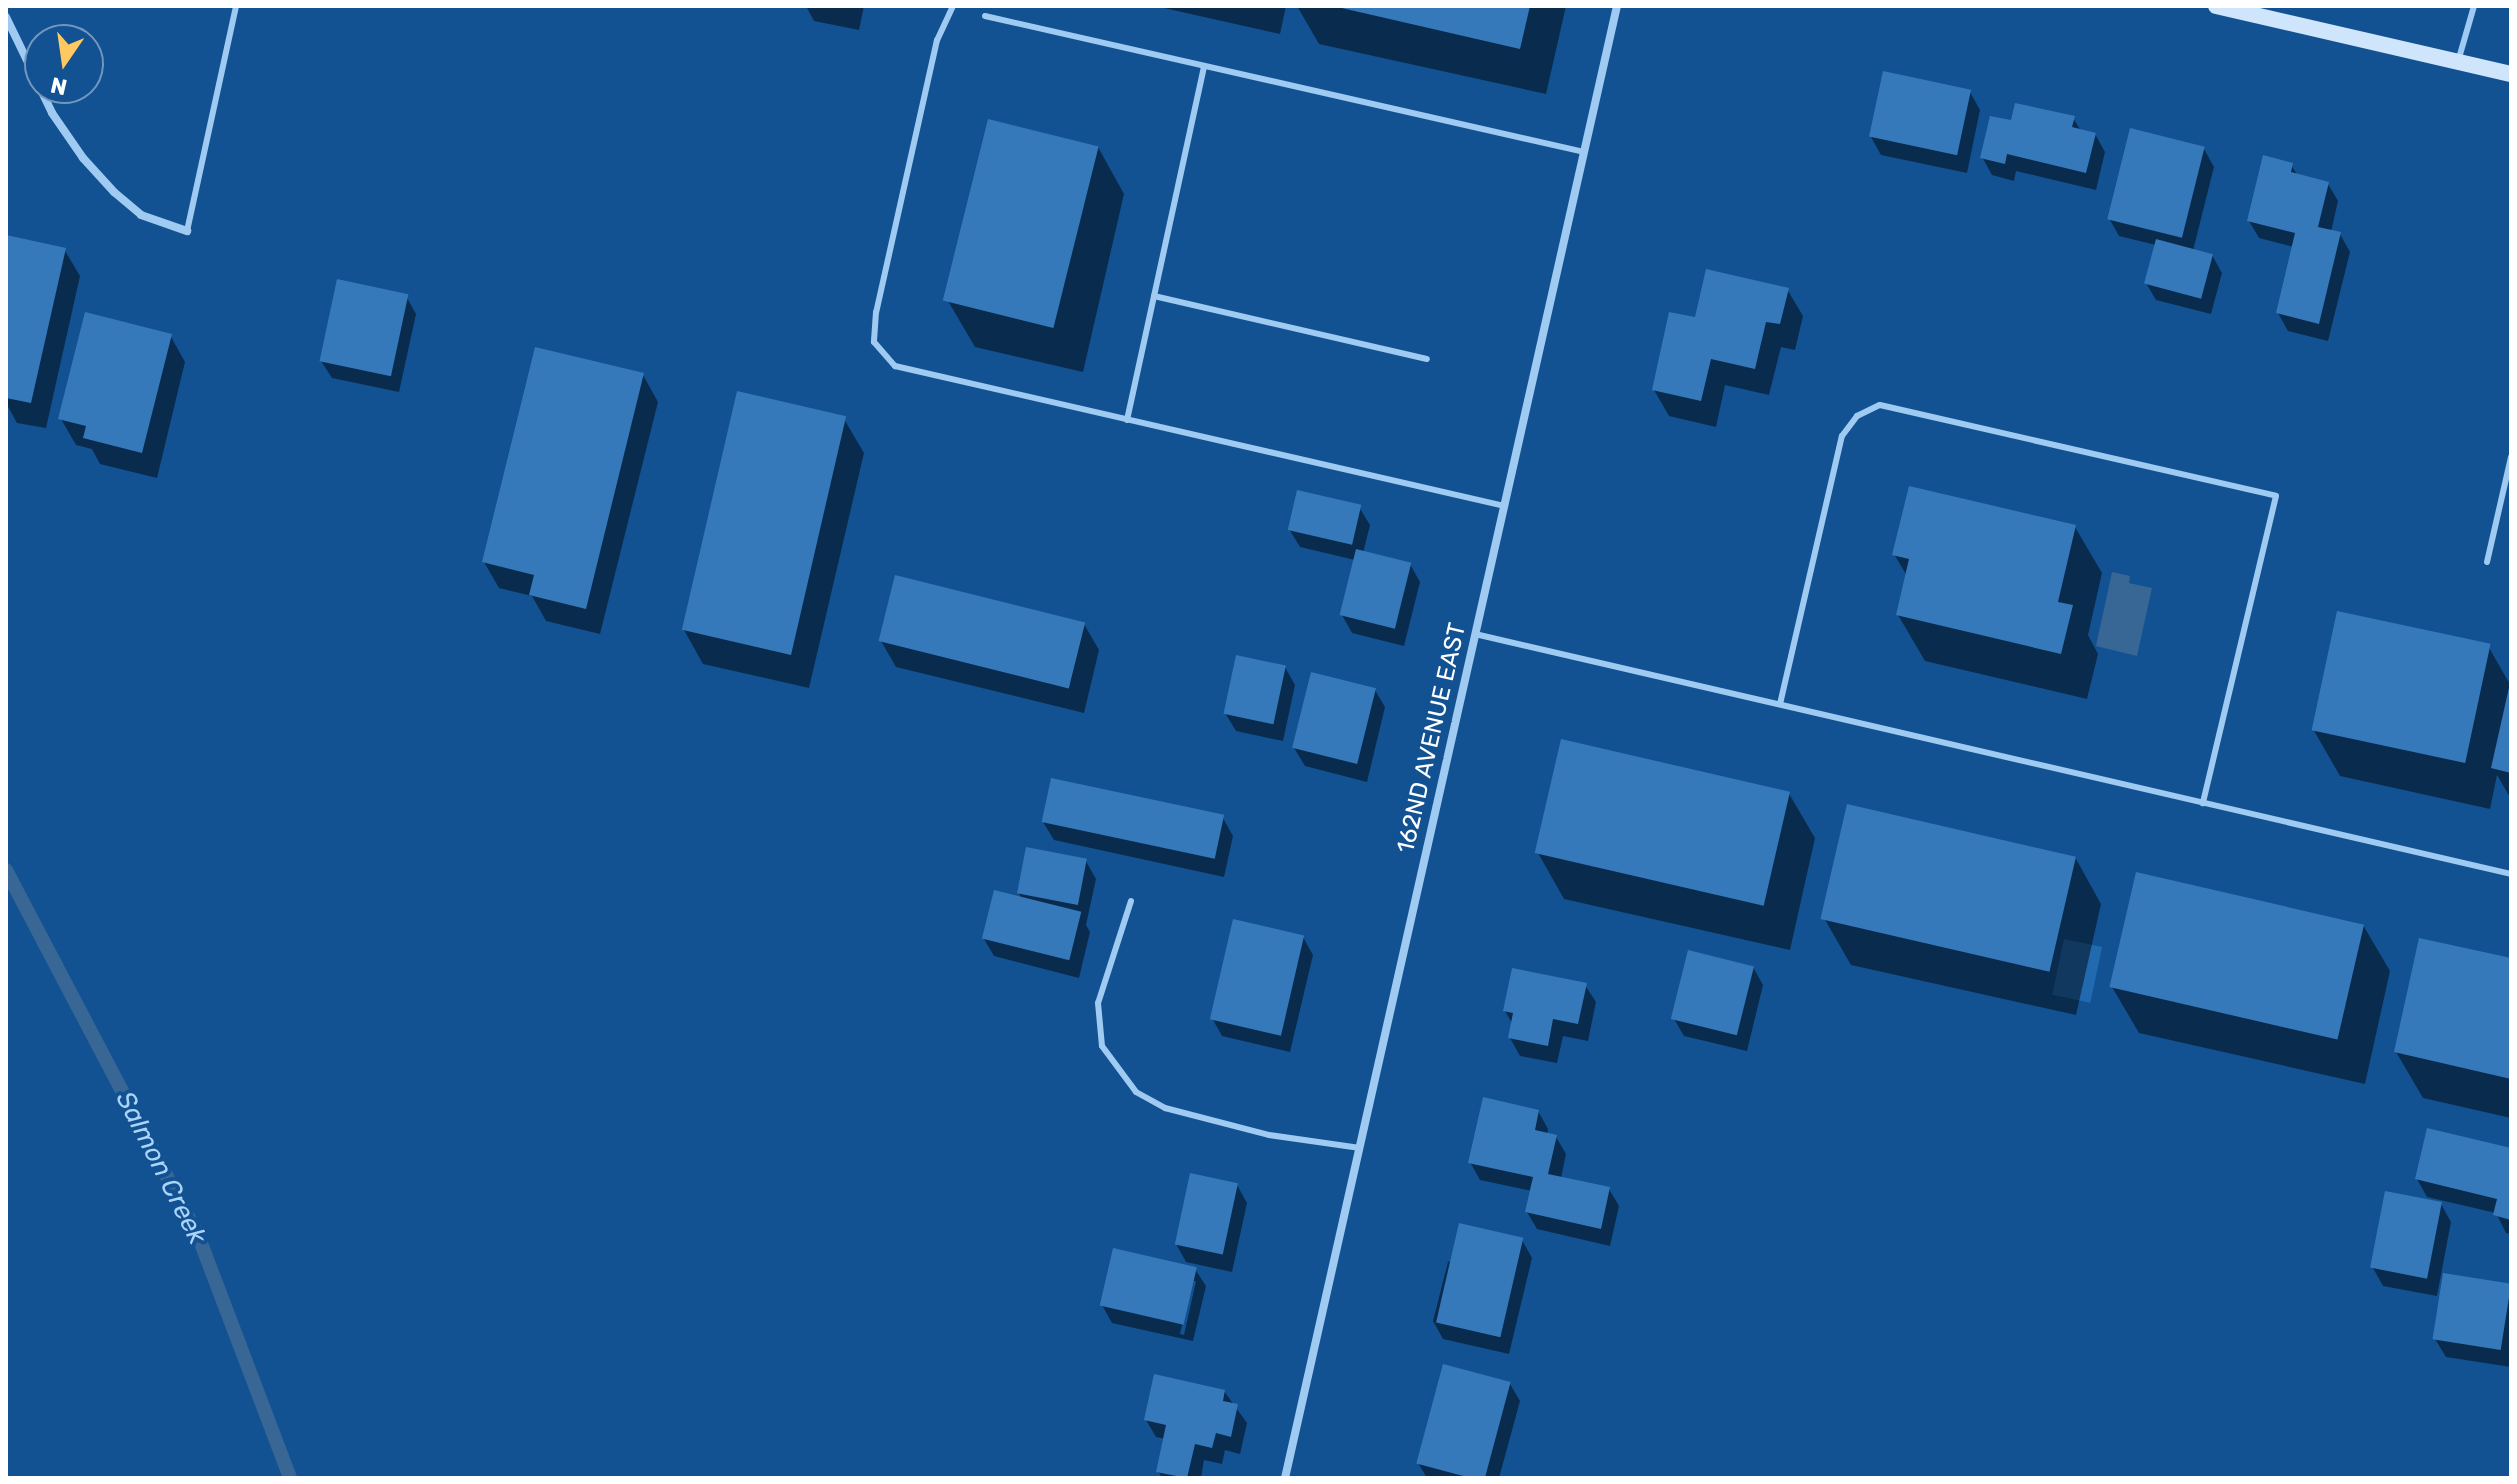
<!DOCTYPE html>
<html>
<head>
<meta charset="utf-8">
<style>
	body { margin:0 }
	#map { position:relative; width:2517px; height:1484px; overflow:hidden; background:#125292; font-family:Rubik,sans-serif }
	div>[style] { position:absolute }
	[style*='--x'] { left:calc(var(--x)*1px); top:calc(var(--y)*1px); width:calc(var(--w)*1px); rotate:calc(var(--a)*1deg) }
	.green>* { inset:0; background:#216ab0; transform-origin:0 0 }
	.water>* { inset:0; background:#386695 }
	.shadow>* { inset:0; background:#0007 }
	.stream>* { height:14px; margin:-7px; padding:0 7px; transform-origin:7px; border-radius:7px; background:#386695 }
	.building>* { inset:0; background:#3679ba; transform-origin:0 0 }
	.lane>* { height:6px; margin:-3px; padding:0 3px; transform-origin:3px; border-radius:3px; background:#9fcaf2 }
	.street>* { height:8px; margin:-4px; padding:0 4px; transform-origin:4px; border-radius:4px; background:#9fcaf2 }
	.secondary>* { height:16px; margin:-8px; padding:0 8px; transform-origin:8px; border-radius:8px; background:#cee5fc }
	span { translate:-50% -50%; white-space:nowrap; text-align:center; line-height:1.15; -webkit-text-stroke:8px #125292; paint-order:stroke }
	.street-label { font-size:24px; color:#fff }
	.water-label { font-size:26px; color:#abd4f9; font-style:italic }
	.frame { position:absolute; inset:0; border:8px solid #fff; pointer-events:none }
	.north { position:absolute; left:24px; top:24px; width:80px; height:80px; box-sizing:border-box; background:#125292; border:2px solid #7197be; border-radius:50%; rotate:193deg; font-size:22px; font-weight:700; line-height:32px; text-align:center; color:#fff }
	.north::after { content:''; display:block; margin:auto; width:28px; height:36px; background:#ffc860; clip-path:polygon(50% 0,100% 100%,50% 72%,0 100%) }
</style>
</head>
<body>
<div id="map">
	<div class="green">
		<div style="left:2064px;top:939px;width:39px;height:57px;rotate:12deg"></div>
	</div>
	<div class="water">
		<div style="clip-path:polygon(2112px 572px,2130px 576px,2129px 583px,2152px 588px,2137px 656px,2096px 646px)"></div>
	</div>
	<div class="shadow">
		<div style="clip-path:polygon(806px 6px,864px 6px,859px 30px,814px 21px)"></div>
		<div style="clip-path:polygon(1155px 6px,1286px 6px,1280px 34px)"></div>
		<div style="clip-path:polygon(1297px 6px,1566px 6px,1546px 94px,1319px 44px)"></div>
		<div style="clip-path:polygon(1970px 92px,1980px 110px,1967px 173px,1881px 155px,1871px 137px)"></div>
		<div style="clip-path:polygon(2073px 118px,2081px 131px,2095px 134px,2105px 152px,2096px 190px,2016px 171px,2014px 181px,1992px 175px,1982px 157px,2012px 123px)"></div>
		<div style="clip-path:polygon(1098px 147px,1124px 194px,1083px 372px,975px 347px,948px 301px)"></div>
		<div style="clip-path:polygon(2204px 149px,2214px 167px,2193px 251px,2212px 255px,2222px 273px,2211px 314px,2156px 300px,2146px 283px,2156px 245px,2119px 236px,2109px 218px)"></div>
		<div style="clip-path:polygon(2291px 165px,2298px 176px,2328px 184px,2338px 201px,2331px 232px,2340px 234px,2350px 252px,2328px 341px,2288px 331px,2278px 313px,2294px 247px,2259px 238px,2249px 221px)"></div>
		<div style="clip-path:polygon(6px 237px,64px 249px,80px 276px,46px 428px,17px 423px,6px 403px)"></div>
		<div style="clip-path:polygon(1787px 289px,1803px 316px,1795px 350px,1781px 347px,1769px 395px,1725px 385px,1716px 427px,1669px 416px,1654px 390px)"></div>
		<div style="clip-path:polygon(406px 296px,416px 314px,399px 392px,332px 378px,321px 361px)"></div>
		<div style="clip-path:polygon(170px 335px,185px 362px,157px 478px,100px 464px,92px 449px,76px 445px,61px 419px)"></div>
		<div style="clip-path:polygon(643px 375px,658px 402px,600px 634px,546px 621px,532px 596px,499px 588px,484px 562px)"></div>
		<div style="clip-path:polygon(844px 419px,864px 453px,809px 688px,703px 664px,684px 630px)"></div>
		<div style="clip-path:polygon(1359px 507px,1370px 525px,1363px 553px,1410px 564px,1420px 582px,1404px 646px,1352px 633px,1342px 615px,1355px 560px,1300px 547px,1289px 529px)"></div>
		<div style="clip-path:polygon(2075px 527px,2102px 573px,2088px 635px,2098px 654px,2087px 699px,1925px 661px,1898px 615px,1907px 576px,1894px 554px)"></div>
		<div style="clip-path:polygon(1084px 624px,1099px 650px,1084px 713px,896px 667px,881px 641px)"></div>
		<div style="clip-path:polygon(2488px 646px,2511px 686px,2511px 799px,2497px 775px,2490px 809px,2340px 776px,2313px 729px)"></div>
		<div style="clip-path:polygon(1285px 667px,1295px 685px,1283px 741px,1236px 731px,1225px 713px)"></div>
		<div style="clip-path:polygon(1375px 690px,1385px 707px,1367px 782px,1305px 766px,1294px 748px)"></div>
		<div style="clip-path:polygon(1788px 792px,1815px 838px,1790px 950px,1564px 899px,1538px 853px)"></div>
		<div style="clip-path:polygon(1223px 818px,1233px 836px,1224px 877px,1054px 840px,1043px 822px)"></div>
		<div style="clip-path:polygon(2075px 857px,2101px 904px,2076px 1015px,1851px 965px,1824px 918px)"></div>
		<div style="clip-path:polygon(1086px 861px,1096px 879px,1086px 925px,1090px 932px,1079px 978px,994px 956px,984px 939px,1022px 899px,1018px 892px)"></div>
		<div style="clip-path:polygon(2363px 925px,2390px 971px,2365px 1084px,2139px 1033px,2112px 987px)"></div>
		<div style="clip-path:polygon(1303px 937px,1313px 955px,1290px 1052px,1222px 1036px,1212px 1018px)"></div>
		<div style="clip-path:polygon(2511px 960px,2511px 1118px,2423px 1098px,2396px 1052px)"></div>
		<div style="clip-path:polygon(1753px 967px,1763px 985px,1747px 1051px,1684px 1036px,1674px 1019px)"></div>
		<div style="clip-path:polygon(1585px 985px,1596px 1002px,1588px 1041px,1563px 1036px,1557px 1063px,1520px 1056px,1510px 1038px,1513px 1025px,1505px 1011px)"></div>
		<div style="clip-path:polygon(1538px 1111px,1548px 1129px,1547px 1135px,1556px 1137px,1566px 1154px,1561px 1178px,1609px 1189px,1619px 1206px,1610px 1246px,1537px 1229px,1527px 1212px,1532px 1191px,1480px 1180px,1470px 1162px)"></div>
		<div style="clip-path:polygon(2511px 1150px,2511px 1234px,2506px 1233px,2496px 1213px,2427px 1197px,2417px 1179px)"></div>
		<div style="clip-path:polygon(1237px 1185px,1247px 1203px,1232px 1272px,1186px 1262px,1176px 1244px)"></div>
		<div style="clip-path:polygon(2441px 1204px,2451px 1222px,2437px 1296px,2383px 1286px,2373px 1268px)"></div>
		<div style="clip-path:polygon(1522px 1240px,1532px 1258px,1509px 1354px,1443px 1339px,1433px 1321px,1448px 1262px)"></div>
		<div style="clip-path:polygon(evenodd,1195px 1269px,1206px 1286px,1193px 1341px,1112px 1323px,1102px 1305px,1195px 1269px,1192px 1281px,1196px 1281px,1184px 1335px,1180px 1334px,1192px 1281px)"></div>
		<div style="clip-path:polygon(2511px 1286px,2511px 1367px,2446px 1357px,2435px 1339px)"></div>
		<div style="clip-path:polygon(1510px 1384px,1520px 1401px,1499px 1478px,1427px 1478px,1418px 1463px)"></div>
		<div style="clip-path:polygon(1224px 1391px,1247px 1423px,1240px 1454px,1225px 1450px,1222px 1464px,1204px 1460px,1201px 1478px,1162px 1478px,1158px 1471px,1165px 1439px,1156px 1437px,1146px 1420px)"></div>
	</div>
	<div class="stream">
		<div style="--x:6;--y:870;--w:416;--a:62.3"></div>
		<div style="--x:199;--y:1238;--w:257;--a:69.2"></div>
	</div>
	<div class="building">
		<div style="clip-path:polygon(1333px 6px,1530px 6px,1520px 49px)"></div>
		<div style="left:1883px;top:71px;width:90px;height:67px;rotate:12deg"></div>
		<div style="clip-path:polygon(2015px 103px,2075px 116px,2072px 127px,2096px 133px,2086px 173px,2007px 154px,2005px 164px,1980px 158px,1990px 116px,2011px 120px)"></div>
		<div style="left:988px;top:119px;width:114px;height:187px;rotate:14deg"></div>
		<div style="left:2130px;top:128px;width:77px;height:94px;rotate:14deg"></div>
		<div style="clip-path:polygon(2263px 155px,2293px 163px,2291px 172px,2329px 182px,2318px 227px,2341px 232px,2319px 324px,2276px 313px,2295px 233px,2247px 221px)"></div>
		<div style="clip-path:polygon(6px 235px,66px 248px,31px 403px,6px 398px)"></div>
		<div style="left:2156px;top:239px;width:59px;height:46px;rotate:15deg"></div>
		<div style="clip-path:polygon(1706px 269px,1789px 288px,1780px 324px,1766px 322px,1755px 369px,1711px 359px,1701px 401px,1652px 390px,1669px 312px,1695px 317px)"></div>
		<div style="left:337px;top:279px;width:73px;height:84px;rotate:12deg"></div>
		<div style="clip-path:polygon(85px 312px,172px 334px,142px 453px,83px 438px,86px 426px,58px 419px)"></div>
		<div style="clip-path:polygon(535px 347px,644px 373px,586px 609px,529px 595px,534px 575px,482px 562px)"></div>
		<div style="left:737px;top:391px;width:112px;height:245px;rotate:13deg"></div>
		<div style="clip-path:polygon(1909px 486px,2076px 525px,2058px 602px,2073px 605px,2061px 654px,1896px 615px,1909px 559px,1892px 555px)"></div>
		<div style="left:1297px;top:490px;width:66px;height:41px;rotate:13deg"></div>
		<div style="left:1356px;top:549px;width:57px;height:68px;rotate:14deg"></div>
		<div style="left:895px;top:575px;width:196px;height:68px;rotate:14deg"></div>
		<div style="left:2337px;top:611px;width:157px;height:122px;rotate:12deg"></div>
		<div style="left:1236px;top:655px;width:51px;height:60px;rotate:12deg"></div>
		<div style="left:1311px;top:672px;width:67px;height:78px;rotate:14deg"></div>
		<div style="clip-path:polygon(2510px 683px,2511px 683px,2511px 773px,2491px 768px)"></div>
		<div style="left:1561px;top:739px;width:235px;height:117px;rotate:13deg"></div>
		<div style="left:1051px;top:778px;width:177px;height:45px;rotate:12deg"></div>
		<div style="left:1847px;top:804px;width:235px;height:118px;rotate:13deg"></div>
		<div style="left:1026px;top:847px;width:62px;height:47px;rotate:11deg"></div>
		<div style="left:2136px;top:872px;width:234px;height:118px;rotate:13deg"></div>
		<div style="left:994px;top:890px;width:90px;height:50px;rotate:14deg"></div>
		<div style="left:1233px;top:919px;width:73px;height:103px;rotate:13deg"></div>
		<div style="clip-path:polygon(2419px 938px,2511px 958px,2511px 1079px,2394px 1052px)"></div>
		<div style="left:1688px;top:950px;width:68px;height:71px;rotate:14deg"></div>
		<div style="clip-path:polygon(1512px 968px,1587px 983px,1578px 1024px,1553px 1019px,1548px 1046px,1508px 1038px,1513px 1013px,1503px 1011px)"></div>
		<div style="clip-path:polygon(1483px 1097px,1539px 1110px,1535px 1130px,1557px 1135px,1548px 1174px,1610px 1187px,1601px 1229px,1525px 1212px,1533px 1177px,1468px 1163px)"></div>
		<div style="clip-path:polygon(2427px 1128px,2511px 1148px,2511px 1220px,2493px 1215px,2497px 1199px,2415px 1179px)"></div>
		<div style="left:1190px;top:1173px;width:49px;height:73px;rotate:12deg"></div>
		<div style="left:2385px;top:1191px;width:58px;height:78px;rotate:11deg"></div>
		<div style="left:1459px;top:1223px;width:66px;height:102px;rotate:13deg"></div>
		<div style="left:1113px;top:1248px;width:86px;height:59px;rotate:13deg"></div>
		<div style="left:2443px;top:1273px;width:69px;height:67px;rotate:9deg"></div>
		<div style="left:1443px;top:1364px;width:70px;height:103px;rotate:15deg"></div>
		<div style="clip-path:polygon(1154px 1374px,1225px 1390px,1223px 1401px,1238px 1404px,1231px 1437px,1216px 1433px,1212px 1448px,1195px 1444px,1187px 1478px,1156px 1472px,1166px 1425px,1144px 1420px)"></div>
	</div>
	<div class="lane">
		<div style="--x:953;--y:6;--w:38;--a:115"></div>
		<div style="--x:937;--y:40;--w:279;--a:102.6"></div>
		<div style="--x:876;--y:312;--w:30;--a:94"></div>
		<div style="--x:874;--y:342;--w:32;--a:49"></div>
		<div style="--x:895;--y:366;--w:626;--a:12.93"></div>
		<div style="--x:985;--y:16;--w:614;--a:12.79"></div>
		<div style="--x:2459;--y:58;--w:54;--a:-73.9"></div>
		<div style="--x:187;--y:231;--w:230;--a:-77.7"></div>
		<div style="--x:1154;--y:296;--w:280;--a:13"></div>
		<div style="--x:1127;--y:420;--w:360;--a:-77.7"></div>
		<div style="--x:2487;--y:562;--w:108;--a:-77.1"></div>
		<div style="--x:1475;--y:634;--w:1063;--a:13.04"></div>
		<div style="--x:1780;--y:704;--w:275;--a:-77"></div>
		<div style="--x:1842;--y:436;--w:25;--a:-53"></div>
		<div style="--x:1857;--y:416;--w:25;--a:-26"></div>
		<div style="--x:1880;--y:405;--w:406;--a:12.9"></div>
		<div style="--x:2276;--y:496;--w:316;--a:103.4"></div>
		<div style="--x:1131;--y:901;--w:107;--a:107.9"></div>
		<div style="--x:1098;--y:1003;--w:43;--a:84.7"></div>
		<div style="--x:1102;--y:1046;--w:57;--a:53.5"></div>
		<div style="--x:1136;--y:1092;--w:33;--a:29"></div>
		<div style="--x:1165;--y:1108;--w:107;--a:14.6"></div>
		<div style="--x:1269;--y:1135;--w:92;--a:8.1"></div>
	</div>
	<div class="street">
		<div style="--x:6;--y:17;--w:78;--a:64.1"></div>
		<div style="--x:40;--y:88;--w:28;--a:64"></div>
		<div style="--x:52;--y:113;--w:55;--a:55.4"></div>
		<div style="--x:83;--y:158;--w:46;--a:47.6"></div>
		<div style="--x:114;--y:192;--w:35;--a:40"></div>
		<div style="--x:141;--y:215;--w:49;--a:19.2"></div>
		<div style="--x:1285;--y:1478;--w:1509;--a:-77.29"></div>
	</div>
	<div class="secondary">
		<div style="--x:2216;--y:6;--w:303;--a:13"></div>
	</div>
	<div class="street-label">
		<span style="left:1432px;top:738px;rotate:-77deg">162ND AVENUE EAST</span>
	</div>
	<div class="water-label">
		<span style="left:161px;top:1168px;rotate:63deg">Salmon Creek</span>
	</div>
	<div class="frame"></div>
	<div class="north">N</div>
</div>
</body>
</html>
